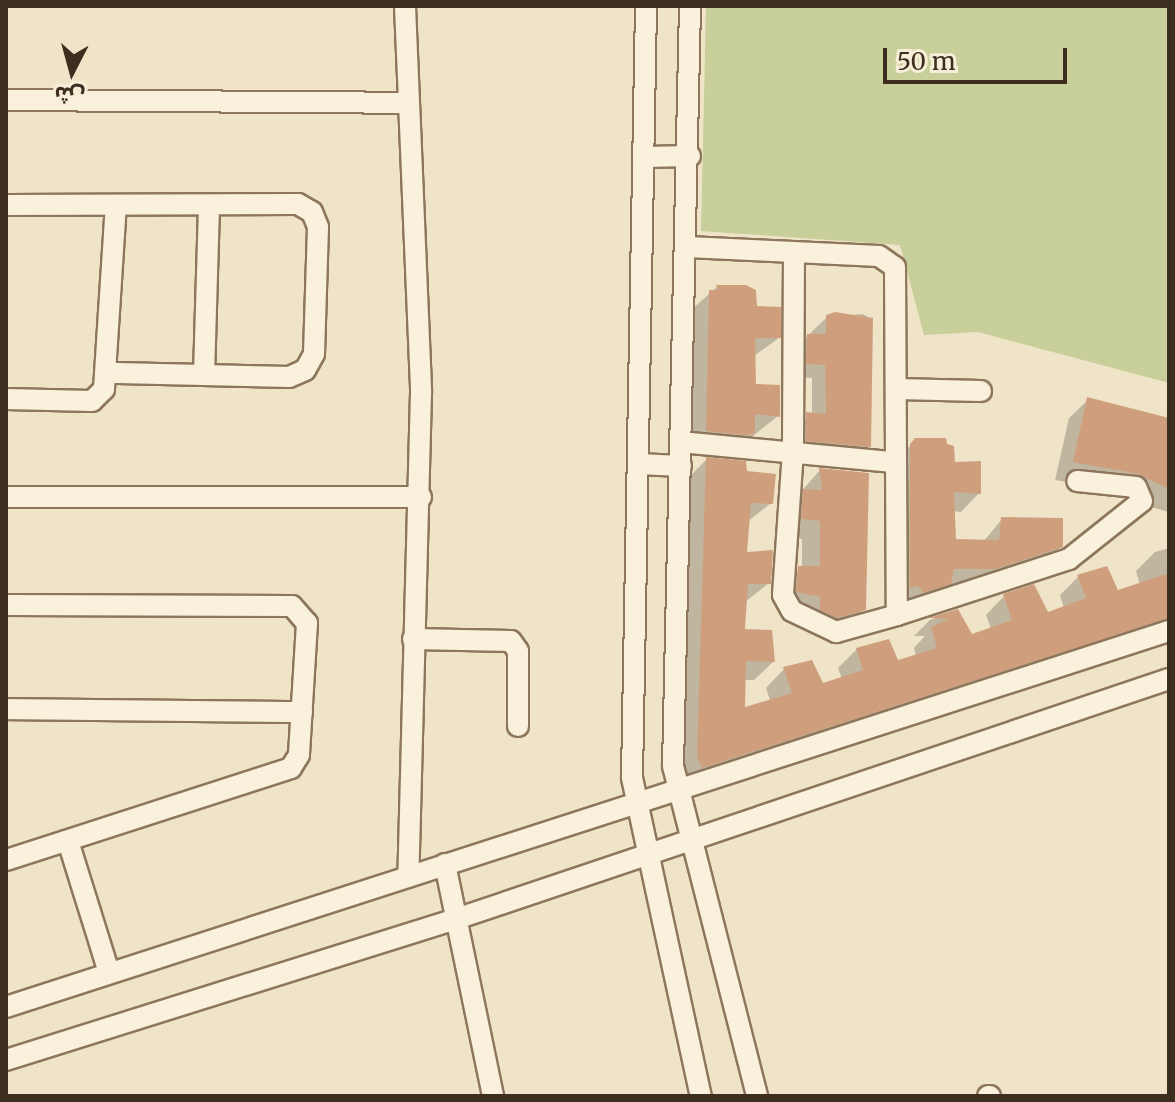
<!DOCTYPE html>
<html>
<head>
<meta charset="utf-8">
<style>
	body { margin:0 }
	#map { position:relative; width:1175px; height:1102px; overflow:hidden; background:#f0e4c8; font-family:Merriweather,"Noto Sans Arabic",serif }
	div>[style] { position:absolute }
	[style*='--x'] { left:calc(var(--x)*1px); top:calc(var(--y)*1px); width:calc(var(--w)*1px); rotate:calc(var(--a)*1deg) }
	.green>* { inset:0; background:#c9cf9b }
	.shadow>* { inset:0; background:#0003 }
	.building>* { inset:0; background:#cf9f7d }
	.roads { filter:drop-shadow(2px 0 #8d765c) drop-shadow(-2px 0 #8d765c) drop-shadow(0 2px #8d765c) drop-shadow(0 -2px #8d765c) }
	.street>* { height:20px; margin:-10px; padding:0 10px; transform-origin:10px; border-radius:10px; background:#faf1dc }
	span { translate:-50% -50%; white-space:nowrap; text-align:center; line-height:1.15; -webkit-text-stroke:7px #f7eed8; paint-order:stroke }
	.frame { position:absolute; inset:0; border:8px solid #3d2e20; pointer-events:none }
	.north { position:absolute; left:32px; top:32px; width:80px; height:80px; -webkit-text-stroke:6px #f7eed8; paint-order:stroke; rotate:186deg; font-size:22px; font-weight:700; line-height:32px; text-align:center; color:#3d2e20 }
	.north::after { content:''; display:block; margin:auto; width:28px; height:36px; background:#3d2e20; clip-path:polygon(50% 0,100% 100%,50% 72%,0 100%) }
	.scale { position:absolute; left:883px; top:48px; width:184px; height:36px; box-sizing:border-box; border:4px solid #3d2e20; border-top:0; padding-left:10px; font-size:24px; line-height:28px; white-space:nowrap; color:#3d2e20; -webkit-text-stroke:6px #f7eed8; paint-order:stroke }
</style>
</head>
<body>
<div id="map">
	<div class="green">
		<div style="clip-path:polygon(706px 6px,1169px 6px,1169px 383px,978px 332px,924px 335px,900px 245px,701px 231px)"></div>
	</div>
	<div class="shadow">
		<div style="clip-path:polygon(717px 287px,755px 308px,779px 338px,754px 356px,754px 386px,778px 416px,734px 451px,688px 449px,691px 310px)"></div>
		<div style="clip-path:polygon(863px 314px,871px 319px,869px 446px,855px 460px,793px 454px,793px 428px,812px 415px,812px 378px,793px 377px,793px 350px,827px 317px)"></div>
		<div style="clip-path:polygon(1088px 400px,1169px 420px,1169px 512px,1130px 501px,1119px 492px,1055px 480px,1069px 418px)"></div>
		<div style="clip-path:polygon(916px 440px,953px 464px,979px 493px,961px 512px,953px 511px,954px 541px,983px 542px,1002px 519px,1061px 547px,1042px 566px,975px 587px,945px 587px,930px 602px,900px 608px,897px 459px)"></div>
		<div style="clip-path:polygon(706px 460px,745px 473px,771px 503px,747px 522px,745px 554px,769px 583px,745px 602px,743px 631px,773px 662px,754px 680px,744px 680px,743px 710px,770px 700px,766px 688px,784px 669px,821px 686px,842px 679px,838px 668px,857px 649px,897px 662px,916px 657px,914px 648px,925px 636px,914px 636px,930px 620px,957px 611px,971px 636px,991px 629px,986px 615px,1004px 596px,1047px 614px,1064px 608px,1060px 595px,1078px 577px,1117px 592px,1140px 585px,1136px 571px,1155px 552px,1169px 548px,1169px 630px,683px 786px,679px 776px,688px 478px)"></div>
		<div style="clip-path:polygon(820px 470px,864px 609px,845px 628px,817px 636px,802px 629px,802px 616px,778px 610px,780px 587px,802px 568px,802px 539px,784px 537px,785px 510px)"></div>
	</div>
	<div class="building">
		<div style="clip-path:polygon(716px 285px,746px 285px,756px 290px,757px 306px,781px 307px,781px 338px,755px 338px,756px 384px,780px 385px,780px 417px,755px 414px,755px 433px,746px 435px,706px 431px,709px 290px,718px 290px)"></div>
		<div style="clip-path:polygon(835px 312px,873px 318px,871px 447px,806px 441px,806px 412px,826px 414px,825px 365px,806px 364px,807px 334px,826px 334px,826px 315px)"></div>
		<div style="clip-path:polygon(1087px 397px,1169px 418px,1169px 489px,1138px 474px,1073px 462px)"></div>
		<div style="clip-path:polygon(915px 438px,946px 438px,947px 444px,954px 446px,955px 462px,981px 461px,981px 494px,954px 492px,956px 539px,999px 540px,1001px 517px,1063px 518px,1063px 547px,995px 569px,954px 569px,951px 584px,923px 593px,918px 586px,910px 587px,910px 444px)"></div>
		<div style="clip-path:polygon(706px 457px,746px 461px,747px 471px,776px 474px,773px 504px,751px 503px,747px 552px,773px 550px,771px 584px,748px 584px,745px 629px,772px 630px,775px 662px,746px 661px,745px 707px,792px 693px,783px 667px,812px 660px,823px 683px,863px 670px,856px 648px,889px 639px,898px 660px,937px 648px,931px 627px,948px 619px,929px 618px,958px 609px,972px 634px,1012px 620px,1003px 594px,1034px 584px,1048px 612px,1086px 598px,1077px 575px,1107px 566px,1118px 590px,1169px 573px,1169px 618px,702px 768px,697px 756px)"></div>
		<div style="clip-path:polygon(819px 468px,869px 473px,866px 610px,837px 618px,820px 610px,820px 597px,796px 592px,798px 566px,820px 566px,820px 521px,801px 519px,803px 489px,822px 490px)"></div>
	</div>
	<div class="roads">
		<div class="street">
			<div style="--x:405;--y:6;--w:387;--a:87.6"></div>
			<div style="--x:421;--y:393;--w:483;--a:91.5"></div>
			<div style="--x:646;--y:6;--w:772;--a:91.04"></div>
			<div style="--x:632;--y:778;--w:325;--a:77.8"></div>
			<div style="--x:690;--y:6;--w:760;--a:91.28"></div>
			<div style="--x:673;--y:766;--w:341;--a:75.7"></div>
			<div style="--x:6;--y:100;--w:402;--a:0.4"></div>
			<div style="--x:644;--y:157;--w:46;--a:-1.2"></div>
			<div style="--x:6;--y:205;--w:292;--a:-0.2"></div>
			<div style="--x:298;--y:204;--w:16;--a:30"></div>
			<div style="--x:312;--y:212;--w:16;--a:68"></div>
			<div style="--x:318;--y:227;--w:127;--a:91.8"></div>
			<div style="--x:314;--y:354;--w:18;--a:119"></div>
			<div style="--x:305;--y:370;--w:17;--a:156"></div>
			<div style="--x:289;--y:377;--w:183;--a:-178.7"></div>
			<div style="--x:687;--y:247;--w:192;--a:2.7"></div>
			<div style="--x:879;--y:256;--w:19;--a:35"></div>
			<div style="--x:895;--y:267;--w:348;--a:89.7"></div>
			<div style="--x:794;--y:253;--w:198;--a:90.3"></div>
			<div style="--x:793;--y:451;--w:144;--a:94"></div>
			<div style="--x:783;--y:595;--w:18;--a:61"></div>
			<div style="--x:792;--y:611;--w:49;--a:25.5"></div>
			<div style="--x:836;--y:632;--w:63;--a:-15.6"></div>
			<div style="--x:897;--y:615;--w:181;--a:-18"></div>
			<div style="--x:1069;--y:559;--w:93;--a:-38.5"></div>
			<div style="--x:1142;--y:501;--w:15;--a:-113"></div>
			<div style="--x:1136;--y:487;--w:59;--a:-174.2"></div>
			<div style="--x:204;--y:375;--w:169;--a:-88.3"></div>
			<div style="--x:897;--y:389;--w:84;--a:1.4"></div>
			<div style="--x:6;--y:399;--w:86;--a:1.3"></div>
			<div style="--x:92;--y:401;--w:17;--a:-45"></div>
			<div style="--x:104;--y:389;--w:184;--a:-86.3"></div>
			<div style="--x:680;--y:442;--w:214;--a:5.4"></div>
			<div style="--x:638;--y:464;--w:43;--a:2.7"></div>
			<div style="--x:6;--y:497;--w:415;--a:0"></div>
			<div style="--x:6;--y:605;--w:286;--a:0.2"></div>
			<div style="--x:292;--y:606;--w:23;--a:49"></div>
			<div style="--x:307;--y:623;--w:132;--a:93.5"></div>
			<div style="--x:299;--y:755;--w:15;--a:122"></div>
			<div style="--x:291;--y:768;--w:299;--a:162.1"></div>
			<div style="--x:413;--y:639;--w:98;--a:1.2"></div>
			<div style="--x:511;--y:641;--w:12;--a:55"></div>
			<div style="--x:518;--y:651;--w:75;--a:90"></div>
			<div style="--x:6;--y:709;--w:296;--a:0.6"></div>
			<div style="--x:68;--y:841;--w:138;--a:72.7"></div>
			<div style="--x:445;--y:864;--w:237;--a:78.3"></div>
			<div style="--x:6;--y:1007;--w:1222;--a:-17.92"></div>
			<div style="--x:6;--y:1060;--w:475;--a:-17.4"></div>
			<div style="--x:459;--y:918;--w:749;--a:-18.6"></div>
			<div style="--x:988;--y:1096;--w:2;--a:0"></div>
		</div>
	</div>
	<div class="frame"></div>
	<div class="north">ش</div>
	<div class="scale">50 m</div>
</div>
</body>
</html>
